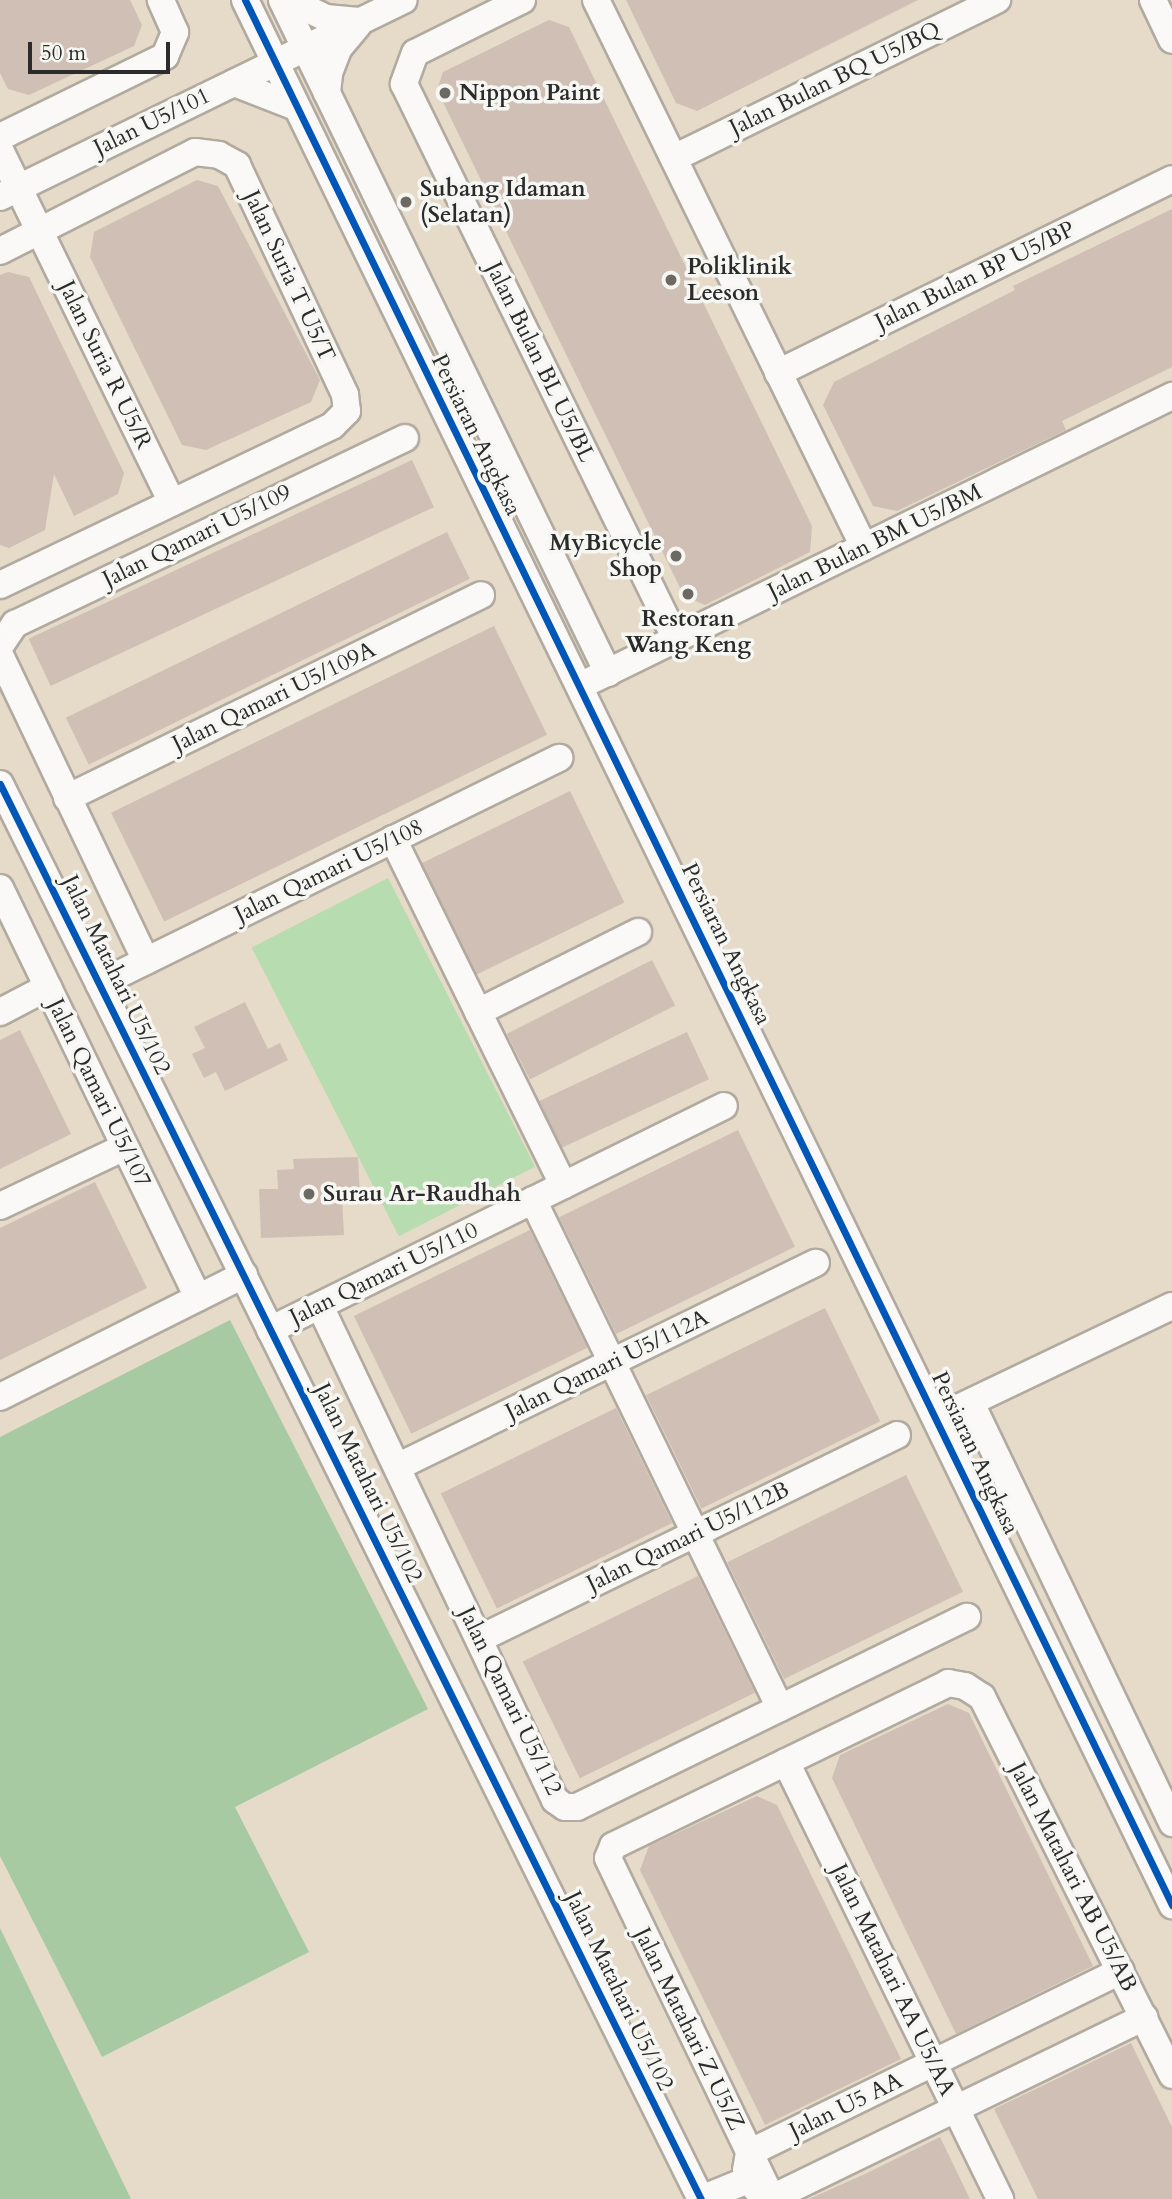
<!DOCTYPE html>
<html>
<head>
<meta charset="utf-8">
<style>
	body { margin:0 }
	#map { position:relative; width:1172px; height:2199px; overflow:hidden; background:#e6dac9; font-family:Cardo,serif }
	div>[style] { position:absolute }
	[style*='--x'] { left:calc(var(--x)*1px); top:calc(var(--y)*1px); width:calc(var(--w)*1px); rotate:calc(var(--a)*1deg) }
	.green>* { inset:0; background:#b7dcaf; transform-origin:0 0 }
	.forest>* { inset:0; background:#a7caa2 }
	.building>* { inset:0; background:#d0bfb5; transform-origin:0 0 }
	.roads { filter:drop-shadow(2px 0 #b1aa9f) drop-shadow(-2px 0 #b1aa9f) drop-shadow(0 2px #b1aa9f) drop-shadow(0 -2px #b1aa9f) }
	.minor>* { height:26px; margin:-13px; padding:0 13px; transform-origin:13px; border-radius:13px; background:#fbf9f7 }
	.cycleway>* { height:7px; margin:-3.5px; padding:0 3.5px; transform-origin:3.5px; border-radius:3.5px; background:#0057b8 }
	.dots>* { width:19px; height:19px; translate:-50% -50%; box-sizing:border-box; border:4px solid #f6f6f2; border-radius:50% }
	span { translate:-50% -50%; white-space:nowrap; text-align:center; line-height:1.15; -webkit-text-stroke:7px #f6f6f2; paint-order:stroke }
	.street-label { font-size:23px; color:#2b2b2b }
	.poi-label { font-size:23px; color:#2b2b2b; font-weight:700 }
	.left { translate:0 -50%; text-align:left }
	.right { translate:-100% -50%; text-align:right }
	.scale { position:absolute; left:28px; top:42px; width:142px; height:32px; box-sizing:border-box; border:4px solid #2b2b2b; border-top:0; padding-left:9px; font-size:21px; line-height:24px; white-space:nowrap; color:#2b2b2b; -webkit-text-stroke:5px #f6f6f2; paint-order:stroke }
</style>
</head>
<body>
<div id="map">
	<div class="green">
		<div style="left:388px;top:878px;width:324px;height:153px;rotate:63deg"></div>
	</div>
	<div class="forest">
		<div style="clip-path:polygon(230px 1320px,428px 1709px,235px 1807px,309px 1952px,102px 2057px,0 1856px,0 1437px)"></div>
		<div style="clip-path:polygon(0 1928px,131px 2199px,0 2199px)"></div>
	</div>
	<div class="building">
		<div style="clip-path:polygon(0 0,130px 0,142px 25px,134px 46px,29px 95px,8px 89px,0 73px)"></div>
		<div style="clip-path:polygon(626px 0,918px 0,697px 111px,676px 103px)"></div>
		<div style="clip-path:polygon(549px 20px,569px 27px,812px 526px,810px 552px,705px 605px,684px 596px,437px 90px,443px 72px)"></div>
		<div style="clip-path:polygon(197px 180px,218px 186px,320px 380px,311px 402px,206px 450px,182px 445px,90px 257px,94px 232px)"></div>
		<div style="clip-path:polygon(1172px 209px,1172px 367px,1062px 421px,1066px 430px,897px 511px,873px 506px,823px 405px,834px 382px,1015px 290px,1013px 286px)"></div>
		<div style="clip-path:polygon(8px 272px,29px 277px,124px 473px,118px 494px,74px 516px,54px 474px,45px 530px,9px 548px,0 545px,0 275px)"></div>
		<div style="left:412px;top:460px;width:52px;height:423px;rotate:65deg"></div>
		<div style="left:447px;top:532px;width:52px;height:424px;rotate:64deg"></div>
		<div style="left:494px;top:626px;width:121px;height:426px;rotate:64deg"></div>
		<div style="left:570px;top:791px;width:124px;height:165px;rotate:64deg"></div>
		<div style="left:652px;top:960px;width:51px;height:163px;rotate:63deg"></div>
		<div style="clip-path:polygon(245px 1002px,268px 1049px,280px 1043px,288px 1060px,225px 1091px,216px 1072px,204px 1078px,192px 1054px,205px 1048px,194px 1027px)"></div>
		<div style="clip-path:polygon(20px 1030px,71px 1134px,0 1169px,0 1040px)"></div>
		<div style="left:687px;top:1032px;width:52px;height:163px;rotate:65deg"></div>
		<div style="left:738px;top:1130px;width:130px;height:199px;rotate:64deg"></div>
		<div style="clip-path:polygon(358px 1157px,360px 1198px,342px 1199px,344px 1235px,261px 1238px,259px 1189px,278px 1189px,277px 1170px,294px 1169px,293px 1159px)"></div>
		<div style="clip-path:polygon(95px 1182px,147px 1288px,0 1360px,0 1228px)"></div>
		<div style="left:530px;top:1230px;width:131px;height:196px;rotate:64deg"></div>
		<div style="left:825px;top:1308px;width:126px;height:199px;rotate:64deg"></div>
		<div style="left:616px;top:1408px;width:128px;height:195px;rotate:64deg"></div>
		<div style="left:906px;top:1475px;width:130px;height:199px;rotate:64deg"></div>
		<div style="left:698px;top:1576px;width:130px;height:195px;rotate:64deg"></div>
		<div style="clip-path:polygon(948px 1704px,969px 1713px,1093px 1966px,956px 2034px,832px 1778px,840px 1755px)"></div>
		<div style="clip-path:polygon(757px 1796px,777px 1805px,901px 2059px,765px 2125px,640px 1870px,649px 1846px)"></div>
		<div style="clip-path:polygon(1131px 2043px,1172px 2127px,1172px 2199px,1038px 2199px,994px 2109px)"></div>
		<div style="clip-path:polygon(940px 2137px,970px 2199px,809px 2199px,865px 2174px)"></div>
	</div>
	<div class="roads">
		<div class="minor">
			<div style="--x:245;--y:0;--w:2119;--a:64.05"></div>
			<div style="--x:282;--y:0;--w:748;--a:64.15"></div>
			<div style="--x:289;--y:0;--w:41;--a:25.9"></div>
			<div style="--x:326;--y:18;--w:33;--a:5"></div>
			<div style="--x:522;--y:0;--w:119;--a:153.6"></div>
			<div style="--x:415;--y:53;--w:33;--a:110"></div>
			<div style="--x:404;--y:84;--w:618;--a:63.89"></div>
			<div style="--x:596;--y:0;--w:609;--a:63.9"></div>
			<div style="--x:1153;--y:0;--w:44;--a:64.6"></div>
			<div style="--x:234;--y:83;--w:66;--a:21.2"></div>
			<div style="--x:327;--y:93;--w:20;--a:-84"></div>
			<div style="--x:329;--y:73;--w:26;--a:-69"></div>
			<div style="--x:338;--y:49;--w:31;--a:-50"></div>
			<div style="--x:0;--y:137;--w:184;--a:-26.1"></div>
			<div style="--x:165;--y:56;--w:26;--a:-67"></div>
			<div style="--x:175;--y:32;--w:35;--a:-114"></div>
			<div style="--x:0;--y:150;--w:392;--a:64"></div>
			<div style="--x:674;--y:158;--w:360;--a:-26.1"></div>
			<div style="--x:0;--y:197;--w:449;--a:-26"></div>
			<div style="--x:0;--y:251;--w:219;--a:-26.9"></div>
			<div style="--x:195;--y:152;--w:24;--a:7"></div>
			<div style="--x:219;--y:155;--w:21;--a:29"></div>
			<div style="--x:237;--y:165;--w:254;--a:64.8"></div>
			<div style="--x:345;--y:395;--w:16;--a:83"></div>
			<div style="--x:347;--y:411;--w:21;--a:135"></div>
			<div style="--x:332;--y:426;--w:368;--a:154.4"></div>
			<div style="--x:778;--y:373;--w:439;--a:-26.2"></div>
			<div style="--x:0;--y:646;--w:27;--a:-56"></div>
			<div style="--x:15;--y:624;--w:432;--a:-25.5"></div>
			<div style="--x:0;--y:655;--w:339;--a:64.5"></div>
			<div style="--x:592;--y:680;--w:646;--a:-26.09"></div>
			<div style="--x:0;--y:784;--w:1579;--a:63.65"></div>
			<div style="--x:67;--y:798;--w:461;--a:-26.1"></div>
			<div style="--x:393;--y:839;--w:386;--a:63.8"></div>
			<div style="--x:0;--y:888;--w:455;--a:64.2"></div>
			<div style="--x:99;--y:984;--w:513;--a:-26.17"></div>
			<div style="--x:0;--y:1012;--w:54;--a:-27.5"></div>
			<div style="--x:478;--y:1012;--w:179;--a:-26.6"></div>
			<div style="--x:533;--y:1200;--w:565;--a:64.07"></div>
			<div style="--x:0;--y:1206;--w:138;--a:-25.3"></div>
			<div style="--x:320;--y:1306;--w:547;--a:64.56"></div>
			<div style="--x:555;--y:1800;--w:12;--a:35"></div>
			<div style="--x:565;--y:1807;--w:12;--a:0"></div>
			<div style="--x:577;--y:1807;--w:434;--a:-26"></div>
			<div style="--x:270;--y:1330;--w:506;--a:-26.26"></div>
			<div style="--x:0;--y:1397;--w:273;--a:-26.6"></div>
			<div style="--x:971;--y:1403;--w:466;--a:64.4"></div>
			<div style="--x:956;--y:1409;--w:239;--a:-25.5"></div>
			<div style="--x:397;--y:1467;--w:466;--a:-26"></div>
			<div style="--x:479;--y:1639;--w:465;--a:-26"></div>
			<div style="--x:786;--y:1762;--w:487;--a:63.9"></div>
			<div style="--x:746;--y:2170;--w:17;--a:-80"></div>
			<div style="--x:749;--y:2153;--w:414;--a:-26.1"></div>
			<div style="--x:756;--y:2189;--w:18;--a:29"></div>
			<div style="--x:772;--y:2198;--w:414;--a:-25.9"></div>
			<div style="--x:701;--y:2199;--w:45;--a:-22"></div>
			<div style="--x:772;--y:2199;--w:378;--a:-115.7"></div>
			<div style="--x:608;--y:1858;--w:13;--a:-67"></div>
			<div style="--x:613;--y:1846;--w:373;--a:-25.9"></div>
			<div style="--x:948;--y:1683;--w:17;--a:10"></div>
			<div style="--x:965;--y:1686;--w:20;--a:33"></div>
			<div style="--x:982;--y:1697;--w:423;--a:63.3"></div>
		</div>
	</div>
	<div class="cycleway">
		<div style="--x:245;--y:0;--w:2119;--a:64.05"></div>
		<div style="--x:0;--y:784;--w:1579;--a:63.65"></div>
	</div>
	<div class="dots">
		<div style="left:445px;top:93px;background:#6c6862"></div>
		<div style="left:406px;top:202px;background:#6c6862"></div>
		<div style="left:671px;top:280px;background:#6c6862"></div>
		<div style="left:676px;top:556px;background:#6c6862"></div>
		<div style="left:688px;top:594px;background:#6c6862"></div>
		<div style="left:309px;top:1194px;background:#6c6862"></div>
	</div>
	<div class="street-label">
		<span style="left:835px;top:79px;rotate:-26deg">Jalan Bulan BQ U5/BQ</span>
		<span style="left:152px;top:122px;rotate:-26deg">Jalan U5/101</span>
		<span style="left:289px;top:276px;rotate:65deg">Jalan Suria T U5/T</span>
		<span style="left:975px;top:276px;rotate:-26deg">Jalan Bulan BP U5/BP</span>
		<span style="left:540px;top:362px;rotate:64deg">Jalan Bulan BL U5/BL</span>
		<span style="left:105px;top:365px;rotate:64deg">Jalan Suria R U5/R</span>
		<span style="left:476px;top:435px;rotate:64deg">Persiaran Angkasa</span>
		<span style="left:197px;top:536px;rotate:-26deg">Jalan Qamari U5/109</span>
		<span style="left:875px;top:542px;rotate:-26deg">Jalan Bulan BM U5/BM</span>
		<span style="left:274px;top:697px;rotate:-26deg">Jalan Qamari U5/109A</span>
		<span style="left:329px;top:871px;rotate:-26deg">Jalan Qamari U5/108</span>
		<span style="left:726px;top:944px;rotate:64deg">Persiaran Angkasa</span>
		<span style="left:116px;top:975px;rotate:64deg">Jalan Matahari U5/102</span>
		<span style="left:99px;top:1093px;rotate:64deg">Jalan Qamari U5/107</span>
		<span style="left:384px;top:1274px;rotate:-26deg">Jalan Qamari U5/110</span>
		<span style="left:607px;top:1365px;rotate:-26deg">Jalan Qamari U5/112A</span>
		<span style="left:975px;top:1453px;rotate:65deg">Persiaran Angkasa</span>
		<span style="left:368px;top:1483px;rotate:64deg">Jalan Matahari U5/102</span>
		<span style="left:688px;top:1537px;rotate:-26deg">Jalan Qamari U5/112B</span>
		<span style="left:510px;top:1701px;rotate:64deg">Jalan Qamari U5/112</span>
		<span style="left:1073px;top:1877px;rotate:63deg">Jalan Matahari AB U5/AB</span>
		<span style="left:893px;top:1980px;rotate:64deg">Jalan Matahari AA U5/AA</span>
		<span style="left:619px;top:1991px;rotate:64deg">Jalan Matahari U5/102</span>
		<span style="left:689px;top:2029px;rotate:64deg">Jalan Matahari Z U5/Z</span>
		<span style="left:846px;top:2106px;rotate:-26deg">Jalan U5 AA</span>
	</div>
	<div class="poi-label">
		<span class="left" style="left:459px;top:93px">Nippon Paint</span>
		<span class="left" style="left:420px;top:202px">Subang Idaman<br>(Selatan)</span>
		<span class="left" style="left:687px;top:280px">Poliklinik<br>Leeson</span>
		<span class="right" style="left:662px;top:556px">MyBicycle<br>Shop</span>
		<span style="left:688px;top:632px">Restoran<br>Wang Keng</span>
		<span class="left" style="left:323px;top:1194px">Surau Ar-Raudhah</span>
	</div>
	<div class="scale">50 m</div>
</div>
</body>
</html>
